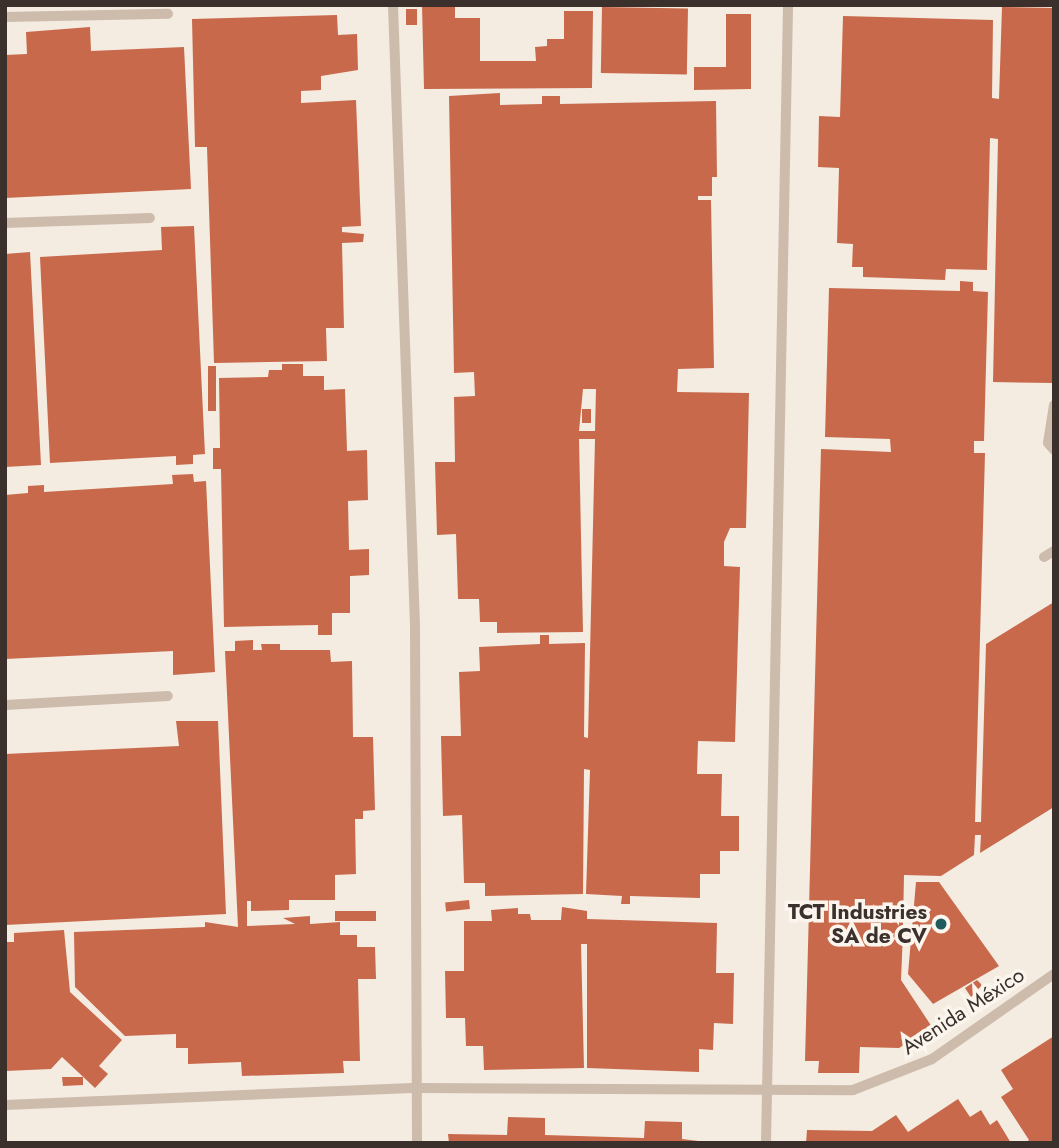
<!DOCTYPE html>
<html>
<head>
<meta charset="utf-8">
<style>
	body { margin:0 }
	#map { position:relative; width:1059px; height:1148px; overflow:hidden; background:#f4ebe1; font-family:Jost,sans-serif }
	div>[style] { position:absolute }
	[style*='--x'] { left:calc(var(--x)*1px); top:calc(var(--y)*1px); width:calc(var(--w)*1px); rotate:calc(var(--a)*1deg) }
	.building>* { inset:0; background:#c8694b; transform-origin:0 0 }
	.service>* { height:10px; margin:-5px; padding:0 5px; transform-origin:5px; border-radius:5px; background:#cdbbac }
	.dots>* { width:19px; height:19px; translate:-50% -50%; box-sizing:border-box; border:4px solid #fbf5ee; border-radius:50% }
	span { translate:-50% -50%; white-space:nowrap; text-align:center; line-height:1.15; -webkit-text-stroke:7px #fbf5ee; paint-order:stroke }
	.poi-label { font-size:21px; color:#3b302b; font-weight:700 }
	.right { translate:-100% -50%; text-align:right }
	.street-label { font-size:21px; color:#3b302b }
	.frame { position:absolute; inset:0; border:7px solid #3b302b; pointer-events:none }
</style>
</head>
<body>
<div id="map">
	<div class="building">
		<div style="clip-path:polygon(422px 5px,455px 5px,455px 18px,480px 18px,480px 61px,536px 61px,535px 47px,547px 46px,547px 39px,564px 39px,564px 11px,593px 11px,592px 88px,424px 89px)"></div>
		<div style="left:602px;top:7px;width:86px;height:66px;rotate:1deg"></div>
		<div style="clip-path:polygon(1002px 7px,1054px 8px,1054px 383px,993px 382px,998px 139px,990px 138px,987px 270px,946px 269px,945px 280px,863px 277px,863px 267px,852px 267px,853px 244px,837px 243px,839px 168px,818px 167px,819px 116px,840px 117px,843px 16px,993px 20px,992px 98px,999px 99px)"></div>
		<div style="left:406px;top:9px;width:11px;height:16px"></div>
		<div style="clip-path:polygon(726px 14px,751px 14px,751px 89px,694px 90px,694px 67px,726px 67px)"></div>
		<div style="clip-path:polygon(337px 15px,338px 35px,357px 34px,358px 70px,321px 76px,321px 90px,301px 91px,301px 103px,356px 100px,361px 226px,342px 227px,342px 232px,364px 234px,363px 242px,342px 243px,344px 328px,326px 328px,327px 361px,214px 363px,207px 147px,195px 147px,192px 19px)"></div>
		<div style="clip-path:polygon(90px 27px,91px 51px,184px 47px,191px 189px,5px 198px,5px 55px,27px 54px,26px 32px)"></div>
		<div style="clip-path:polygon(evenodd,500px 93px,500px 105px,542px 104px,542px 96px,560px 96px,560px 104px,716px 101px,717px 177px,712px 177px,712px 196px,698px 196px,698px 200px,711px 200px,714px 368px,678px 369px,677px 392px,749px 393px,746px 528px,730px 528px,724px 542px,724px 566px,740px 567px,735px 742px,698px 741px,697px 774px,722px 774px,721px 816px,739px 816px,739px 851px,720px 851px,720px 874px,700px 874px,700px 898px,630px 896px,630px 904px,621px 904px,622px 896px,586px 894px,590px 770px,584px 769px,583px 894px,485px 896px,485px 883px,464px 883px,462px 815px,443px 816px,441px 736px,461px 736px,459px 672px,480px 671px,479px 647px,540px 644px,540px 635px,549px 635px,549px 644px,585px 643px,584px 737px,588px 738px,595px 439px,579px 439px,583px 632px,497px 633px,497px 622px,480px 622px,479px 599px,458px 599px,456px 534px,437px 535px,435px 462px,455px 462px,454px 397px,475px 396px,474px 372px,454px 373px,449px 96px,500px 93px,583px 389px,596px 389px,595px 431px,579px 431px,583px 389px)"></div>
		<div style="clip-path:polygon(194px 226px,205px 454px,193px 455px,193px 464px,176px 465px,176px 456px,50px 463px,40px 257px,162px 250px,161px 227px)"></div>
		<div style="clip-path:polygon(30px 252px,41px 465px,5px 467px,5px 254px)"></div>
		<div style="clip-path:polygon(960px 281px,973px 282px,973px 291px,988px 292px,984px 441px,974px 441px,974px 453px,985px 453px,975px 822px,981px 822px,986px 644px,1054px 602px,1054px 807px,980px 853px,981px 835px,975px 835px,974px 855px,941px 876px,904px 875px,903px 925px,909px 926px,909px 932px,903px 932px,901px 980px,932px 1027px,899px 1048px,860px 1047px,859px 1073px,818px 1073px,819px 1061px,805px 1061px,821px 449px,891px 452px,890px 439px,825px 437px,829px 288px,960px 291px)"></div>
		<div style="clip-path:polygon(282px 364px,303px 364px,303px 376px,324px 376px,324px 390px,345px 389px,347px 451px,367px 450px,368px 500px,348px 501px,349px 550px,369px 549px,369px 575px,350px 576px,350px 613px,332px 613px,332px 635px,318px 635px,318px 625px,224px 627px,221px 469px,213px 469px,213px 448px,220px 448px,219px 378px,268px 377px,269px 370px,282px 370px)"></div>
		<div style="left:208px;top:366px;width:8px;height:45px"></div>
		<div style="left:582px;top:409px;width:9px;height:14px"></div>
		<div style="clip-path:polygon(193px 474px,194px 482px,206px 481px,215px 672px,173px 675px,173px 651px,5px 659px,5px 495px,28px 493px,28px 486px,44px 485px,44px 492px,173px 484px,172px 475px)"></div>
		<div style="clip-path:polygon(253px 640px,253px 650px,262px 650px,261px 644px,280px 644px,280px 650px,330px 650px,331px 662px,352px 661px,353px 737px,373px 737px,375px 810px,363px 811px,363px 819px,355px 819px,356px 874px,335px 875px,335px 900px,289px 900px,289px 910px,251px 911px,251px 901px,247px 901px,247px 926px,295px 924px,283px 918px,310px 916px,310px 924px,340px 922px,340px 935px,357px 935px,357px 947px,375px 947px,376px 979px,358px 979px,360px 1061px,343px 1061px,344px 1073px,242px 1076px,241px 1062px,188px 1064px,188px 1048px,176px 1048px,176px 1034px,125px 1036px,75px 987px,74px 932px,205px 927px,205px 922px,238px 927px,225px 651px,235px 651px,235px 641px)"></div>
		<div style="clip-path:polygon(176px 721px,218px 721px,226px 914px,5px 925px,5px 754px,179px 746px)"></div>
		<div style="clip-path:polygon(916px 882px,939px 882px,999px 966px,933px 1004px,908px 974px)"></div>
		<div style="left:469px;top:900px;width:9px;height:24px;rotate:84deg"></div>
		<div style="clip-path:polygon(562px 907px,587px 911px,587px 919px,717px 923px,716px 973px,734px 973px,733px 1024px,714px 1023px,713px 1050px,699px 1049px,699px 1072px,587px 1068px,587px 944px,581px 944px,584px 1068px,484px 1070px,483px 1046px,466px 1046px,465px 1018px,446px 1018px,445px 971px,464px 971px,464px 921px,492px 921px,491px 910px,518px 908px,518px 914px,530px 914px,531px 920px,561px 920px)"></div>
		<div style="left:335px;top:911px;width:41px;height:10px"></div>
		<div style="clip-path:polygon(64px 930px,70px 992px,122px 1040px,99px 1066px,108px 1074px,95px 1088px,62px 1057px,51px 1069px,5px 1071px,5px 942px,14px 942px,14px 933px)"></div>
		<div style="clip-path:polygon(977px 980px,982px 985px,971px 997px,965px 988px)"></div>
		<div style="clip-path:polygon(1054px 1036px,1054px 1143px,1025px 1143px,1029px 1140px,1001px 1097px,1013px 1089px,1001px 1070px)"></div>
		<div style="clip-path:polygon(62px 1077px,83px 1077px,83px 1085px,63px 1086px)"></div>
		<div style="clip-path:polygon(958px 1099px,970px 1117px,981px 1110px,990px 1125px,997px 1120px,1011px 1143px,806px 1143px,807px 1130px,872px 1131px,896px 1115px,908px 1132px)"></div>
		<div style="clip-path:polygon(508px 1117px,545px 1118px,545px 1135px,644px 1138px,645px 1121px,682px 1122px,682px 1139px,715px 1143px,449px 1143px,448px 1134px,507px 1135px)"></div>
	</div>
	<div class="service">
		<div style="--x:393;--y:5;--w:620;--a:87.97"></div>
		<div style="--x:415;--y:625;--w:518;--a:89.78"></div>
		<div style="--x:5;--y:17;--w:163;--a:-1.1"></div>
		<div style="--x:5;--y:223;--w:145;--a:-2"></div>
		<div style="--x:1054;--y:405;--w:38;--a:99"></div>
		<div style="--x:1048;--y:443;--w:9;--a:49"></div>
		<div style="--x:1044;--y:557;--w:12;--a:-31"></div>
		<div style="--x:5;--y:705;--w:163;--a:-3.2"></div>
		<div style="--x:5;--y:1105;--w:413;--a:-2.4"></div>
		<div style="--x:418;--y:1088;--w:435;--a:0.3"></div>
		<div style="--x:853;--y:1090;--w:85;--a:-21.4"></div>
		<div style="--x:932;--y:1059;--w:149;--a:-34.9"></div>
		<div style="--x:766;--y:1143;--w:1138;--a:-88.89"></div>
	</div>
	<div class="dots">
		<div style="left:941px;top:924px;background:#1f5a5e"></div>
	</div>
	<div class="poi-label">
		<span class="right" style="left:927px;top:924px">TCT Industries<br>SA de CV</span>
	</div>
	<div class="street-label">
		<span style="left:963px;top:1011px;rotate:-33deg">Avenida México</span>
	</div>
	<div class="frame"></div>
</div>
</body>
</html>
